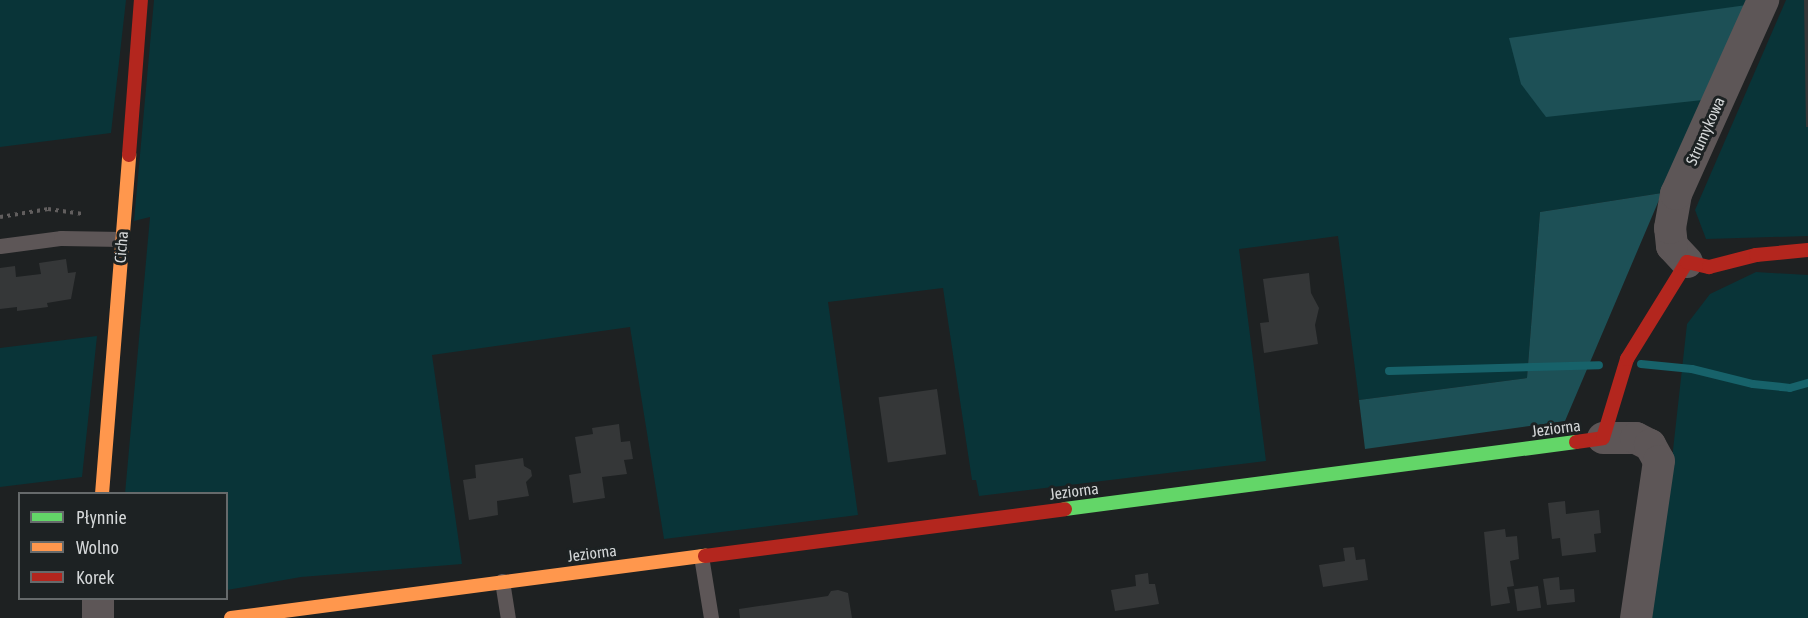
<!DOCTYPE html>
<html>
<head>
<meta charset="utf-8">
<style>
	body { margin:0 }
	#map { position:relative; width:1808px; height:618px; overflow:hidden; background:#1e2122; font-family:"Asap Condensed",sans-serif }
	div>[style] { position:absolute }
	[style*='--x'] { left:calc(var(--x)*1px); top:calc(var(--y)*1px); width:calc(var(--w)*1px); rotate:calc(var(--a)*1deg) }
	.green>* { inset:0; background:#093438 }
	.forest>* { inset:0; background:#1d5056 }
	.stream>* { height:8px; margin:-4px; padding:0 4px; transform-origin:4px; border-radius:4px; background:#17626a }
	.building>* { inset:0; background:#353738; transform-origin:0 0 }
	.path>* { height:4px; margin-top:-2px; transform-origin:0; background:repeating-linear-gradient(90deg,#615e5e 0 3px,transparent 0 7.5px) }
	.lane>* { height:15px; margin:-7.5px; padding:0 7.5px; transform-origin:7.5px; border-radius:7.5px; background:#5d5657 }
	.street>* { height:32px; margin:-16px; padding:0 16px; transform-origin:16px; border-radius:16px; background:#5d5657 }
	.fast>* { height:14px; margin:-7px; padding:0 7px; transform-origin:7px; border-radius:7px; background:#63d668 }
	.slow>* { height:14px; margin:-7px; padding:0 7px; transform-origin:7px; border-radius:7px; background:#ff974d }
	.jam>* { height:14px; margin:-7px; padding:0 7px; transform-origin:7px; border-radius:7px; background:#b3261e }
	span { translate:-50% -50%; white-space:nowrap; text-align:center; line-height:1.15; -webkit-text-stroke:6px #1d2223; paint-order:stroke }
	.street-label { font-size:16px; color:#d4d7d8 }
	.legend { position:absolute; left:18px; top:492px; width:210px; height:108px; box-sizing:border-box; background:#1d2223; border:2px solid #666a6b; margin:0; padding:8px 10px; list-style:none; font-size:18px; color:#d4d7d8 }
	.legend li { display:flex; align-items:center; gap:12px; height:30px }
	.legend b { width:30px; border:2px solid #666a6b }
</style>
</head>
<body>
<div id="map">
	<div class="green">
		<div style="clip-path:polygon(0 0,126px 0,111px 133px,0 147px)"></div>
		<div style="clip-path:polygon(154px 0,1756px 0,1712px 99px,1662px 193px,1540px 212px,1527px 378px,1359px 400px,1338px 236px,1239px 249px,1266px 461px,979px 496px,976px 480px,972px 480px,943px 288px,828px 302px,858px 515px,664px 539px,630px 327px,432px 355px,462px 564px,301px 577px,227px 590px,226px 494px,125px 494px,150px 217px,134px 221px)"></div>
		<div style="clip-path:polygon(1786px 0,1808px 0,1808px 236px,1706px 239px,1695px 210px)"></div>
		<div style="clip-path:polygon(1756px 272px,1808px 275px,1808px 618px,1647px 618px,1671px 468px,1687px 324px,1710px 294px)"></div>
		<div style="clip-path:polygon(97px 336px,82px 477px,0 487px,0 348px)"></div>
	</div>
	<div class="forest">
		<div style="clip-path:polygon(1754px 4px,1712px 99px,1546px 117px,1521px 84px,1509px 38px)"></div>
		<div style="clip-path:polygon(1662px 193px,1565px 421px,1365px 449px,1359px 400px,1527px 378px,1540px 212px)"></div>
	</div>
	<div class="stream">
		<div style="--x:1641;--y:364;--w:51;--a:5.6"></div>
		<div style="--x:1692;--y:369;--w:63;--a:13.8"></div>
		<div style="--x:1753;--y:384;--w:37;--a:6"></div>
		<div style="--x:1790;--y:388;--w:19;--a:-16"></div>
		<div style="--x:1389;--y:371;--w:210;--a:-1.6"></div>
	</div>
	<div class="building">
		<div style="clip-path:polygon(1804px 0,1808px 0,1808px 127px,1806px 127px)"></div>
		<div style="clip-path:polygon(66px 259px,68px 273px,76px 272px,71px 299px,47px 303px,48px 307px,17px 311px,17px 307px,0 309px,0 268px,15px 266px,16px 277px,41px 274px,39px 263px)"></div>
		<div style="clip-path:polygon(1309px 273px,1311px 293px,1319px 308px,1315px 325px,1318px 344px,1264px 353px,1260px 323px,1269px 322px,1263px 279px)"></div>
		<div style="left:937px;top:389px;width:66px;height:59px;rotate:82deg"></div>
		<div style="clip-path:polygon(619px 424px,621px 442px,630px 441px,633px 459px,624px 460px,627px 474px,602px 477px,605px 498px,573px 503px,569px 475px,581px 473px,575px 437px,593px 434px,592px 428px)"></div>
		<div style="clip-path:polygon(523px 458px,524px 466px,531px 470px,532px 476px,526px 482px,529px 496px,497px 501px,498px 515px,469px 520px,463px 480px,476px 478px,475px 465px)"></div>
		<div style="clip-path:polygon(1565px 501px,1566px 514px,1599px 510px,1601px 533px,1594px 534px,1596px 552px,1562px 556px,1560px 538px,1552px 539px,1548px 503px)"></div>
		<div style="clip-path:polygon(1505px 529px,1506px 537px,1517px 536px,1519px 559px,1510px 561px,1514px 586px,1507px 587px,1510px 603px,1491px 606px,1484px 532px)"></div>
		<div style="clip-path:polygon(1354px 547px,1356px 560px,1365px 559px,1368px 580px,1323px 587px,1319px 565px,1345px 561px,1343px 548px)"></div>
		<div style="clip-path:polygon(1148px 573px,1149px 584px,1155px 584px,1159px 604px,1115px 611px,1111px 590px,1136px 586px,1135px 575px)"></div>
		<div style="clip-path:polygon(1559px 577px,1560px 590px,1574px 589px,1575px 602px,1547px 605px,1543px 579px)"></div>
		<div style="left:1538px;top:586px;width:22px;height:24px;rotate:82deg"></div>
		<div style="clip-path:polygon(838px 590px,848px 593px,852px 618px,740px 618px,739px 609px,828px 596px,831px 591px)"></div>
	</div>
	<div class="path">
		<div style="--x:0;--y:217;--w:49;--a:-9.5"></div>
		<div style="--x:48;--y:209;--w:37;--a:8"></div>
	</div>
	<div class="lane">
		<div style="--x:0;--y:246;--w:62;--a:-7.5"></div>
		<div style="--x:61;--y:238;--w:61;--a:0.9"></div>
		<div style="--x:701;--y:556;--w:63;--a:80.8"></div>
		<div style="--x:502;--y:581;--w:37;--a:81"></div>
	</div>
	<div class="street">
		<div style="--x:1687;--y:262;--w:22;--a:-133"></div>
		<div style="--x:1672;--y:246;--w:18;--a:-96"></div>
		<div style="--x:1670;--y:228;--w:35;--a:-80"></div>
		<div style="--x:1676;--y:194;--w:213;--a:-65.8"></div>
		<div style="--x:1603;--y:438;--w:33;--a:0"></div>
		<div style="--x:1636;--y:438;--w:16;--a:27"></div>
		<div style="--x:1650;--y:445;--w:18;--a:61"></div>
		<div style="--x:1659;--y:461;--w:159;--a:98.3"></div>
		<div style="--x:98;--y:598;--w:20;--a:90"></div>
	</div>
	<div class="fast">
		<div style="--x:1065;--y:509;--w:515;--a:-7.47"></div>
	</div>
	<div class="slow">
		<div style="--x:102;--y:494;--w:340;--a:-85.4"></div>
		<div style="--x:231;--y:618;--w:478;--a:-7.5"></div>
	</div>
	<div class="jam">
		<div style="--x:129;--y:155;--w:155;--a:-85.6"></div>
		<div style="--x:1576;--y:442;--w:27;--a:-8"></div>
		<div style="--x:1603;--y:438;--w:83;--a:-73.1"></div>
		<div style="--x:1627;--y:359;--w:114;--a:-58.3"></div>
		<div style="--x:1687;--y:262;--w:23;--a:13"></div>
		<div style="--x:1709;--y:267;--w:49;--a:-14.3"></div>
		<div style="--x:1756;--y:255;--w:52;--a:-5.5"></div>
		<div style="--x:705;--y:556;--w:363;--a:-7.4"></div>
	</div>
	<div class="street-label">
		<span style="left:1705px;top:131px;rotate:-66deg">Strumykowa</span>
		<span style="left:121px;top:247px;rotate:-85deg">Cicha</span>
		<span style="left:1556px;top:428px;rotate:-7deg">Jeziorna</span>
		<span style="left:1074px;top:491px;rotate:-7deg">Jeziorna</span>
		<span style="left:592px;top:553px;rotate:-7deg">Jeziorna</span>
	</div>
	<ul class="legend">
	<li><b style="height:8px;background:#63d668"></b>Płynnie</li>
	<li><b style="height:8px;background:#ff974d"></b>Wolno</li>
	<li><b style="height:8px;background:#b3261e"></b>Korek</li>
	</ul>
</div>
</body>
</html>
